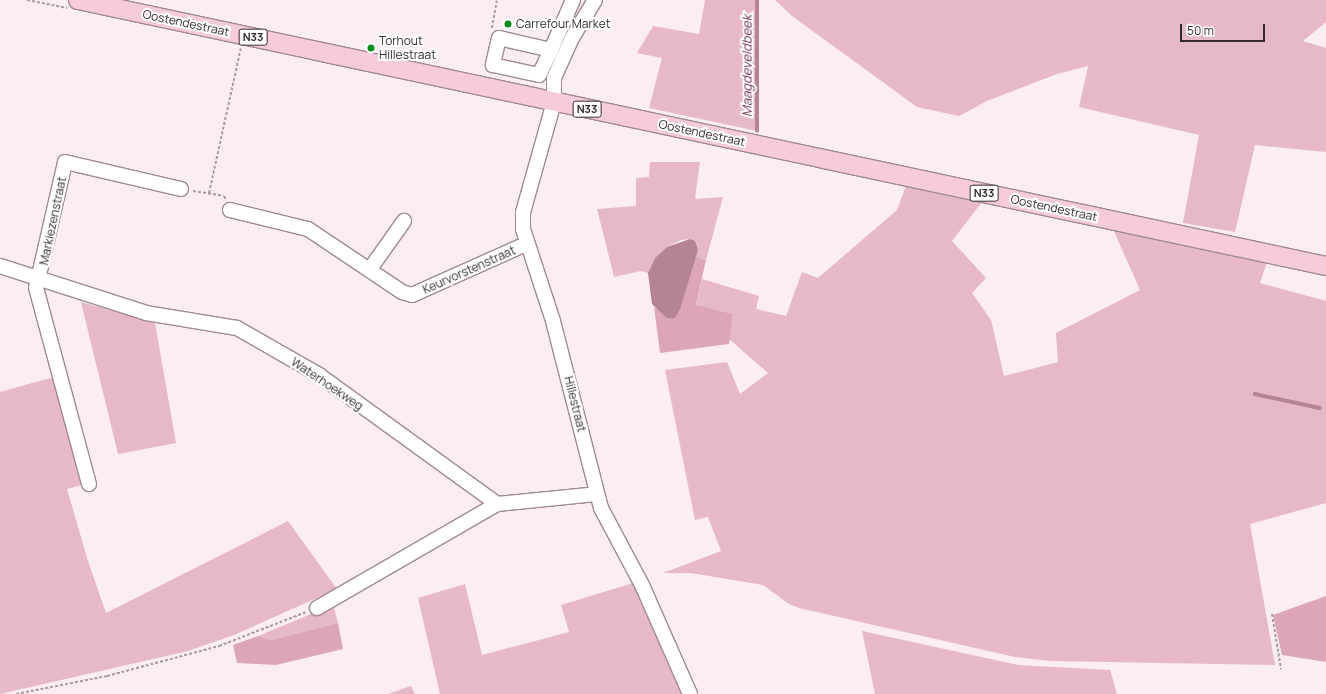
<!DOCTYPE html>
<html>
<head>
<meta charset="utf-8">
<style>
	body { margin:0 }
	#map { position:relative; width:1326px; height:694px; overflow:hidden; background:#fcedf2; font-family:Manrope,sans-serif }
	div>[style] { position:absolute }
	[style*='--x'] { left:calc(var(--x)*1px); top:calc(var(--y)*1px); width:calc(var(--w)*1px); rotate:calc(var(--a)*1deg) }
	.green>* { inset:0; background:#e6b8c9 }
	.forest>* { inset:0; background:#dca5ba }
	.water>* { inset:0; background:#b68296 }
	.stream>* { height:3.5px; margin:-1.75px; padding:0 1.75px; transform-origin:1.75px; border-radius:1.75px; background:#b68296 }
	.path>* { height:2px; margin-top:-1px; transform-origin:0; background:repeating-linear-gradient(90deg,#a99ca1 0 3px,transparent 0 5px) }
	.roads { filter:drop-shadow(1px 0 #a08992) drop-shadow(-1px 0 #a08992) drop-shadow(0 1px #a08992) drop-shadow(0 -1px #a08992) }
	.minor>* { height:14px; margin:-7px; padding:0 7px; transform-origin:7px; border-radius:7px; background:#fff }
	.major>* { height:18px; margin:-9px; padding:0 9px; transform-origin:9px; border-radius:9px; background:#f7cadc }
	.dots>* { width:11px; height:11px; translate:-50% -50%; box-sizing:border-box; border:2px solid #fff; border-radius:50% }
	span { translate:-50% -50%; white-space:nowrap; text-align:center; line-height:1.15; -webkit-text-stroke:4px #fff; paint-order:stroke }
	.shield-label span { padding:1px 3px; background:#fff; border:1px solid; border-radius:3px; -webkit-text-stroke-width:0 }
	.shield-label { font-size:11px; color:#352b2f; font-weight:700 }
	.street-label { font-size:12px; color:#352b2f }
	.poi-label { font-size:12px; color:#352b2f }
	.left { translate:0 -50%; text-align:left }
	.water-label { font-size:13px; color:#702e4d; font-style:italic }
	.scale { position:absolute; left:1180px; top:24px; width:85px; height:18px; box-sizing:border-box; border:2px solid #352b2f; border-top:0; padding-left:5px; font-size:12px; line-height:14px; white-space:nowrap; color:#352b2f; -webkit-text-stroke:3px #fff; paint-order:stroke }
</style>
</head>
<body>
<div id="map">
	<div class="green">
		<div style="clip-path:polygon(705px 0,757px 0,757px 131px,649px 108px,662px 58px,637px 53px,653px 26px,699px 34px)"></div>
		<div style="clip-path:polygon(775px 0,1326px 0,1326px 22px,1303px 41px,1326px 48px,1326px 152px,1255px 145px,1235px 232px,1183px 223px,1199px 135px,1079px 107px,1088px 66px,1057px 74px,987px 101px,959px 116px,917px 107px,792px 16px)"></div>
		<div style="clip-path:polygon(650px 162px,700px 162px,695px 199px,723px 197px,706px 260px,696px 256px,698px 250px,690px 239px,681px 240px,667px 247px,655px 258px,648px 273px,641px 271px,614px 277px,597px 209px,636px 206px,636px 178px,649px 177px)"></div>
		<div style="clip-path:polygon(906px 186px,982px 202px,952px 241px,986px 278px,972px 293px,991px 320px,1004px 376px,1058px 362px,1056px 333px,1140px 290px,1113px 229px,1267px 262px,1260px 283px,1326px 301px,1326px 503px,1250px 524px,1275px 665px,1050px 661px,1015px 657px,799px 608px,789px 604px,763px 585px,691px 573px,663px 573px,721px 551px,708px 517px,695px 520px,665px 370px,727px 362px,740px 394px,768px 373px,729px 339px,733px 314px,696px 306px,702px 279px,759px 296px,756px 309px,786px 316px,802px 272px,818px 278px,897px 210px)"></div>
		<div style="clip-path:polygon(81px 302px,155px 323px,176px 443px,118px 454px)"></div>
		<div style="clip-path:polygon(54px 377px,85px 484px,67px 489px,88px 561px,106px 613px,288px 521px,337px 589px,234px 635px,188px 651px,0 694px,0 392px)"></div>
		<div style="clip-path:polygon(633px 583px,682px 694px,440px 694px,418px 598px,465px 584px,482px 655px,569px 632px,561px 605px)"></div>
		<div style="clip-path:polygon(333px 605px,338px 623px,271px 640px,258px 636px)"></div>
		<div style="clip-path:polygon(862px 631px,1018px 665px,1110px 670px,1117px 694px,875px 694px)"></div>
		<div style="clip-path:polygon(411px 686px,415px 694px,388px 694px)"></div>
	</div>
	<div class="forest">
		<div style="clip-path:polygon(696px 256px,706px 260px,696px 305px,733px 314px,729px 344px,660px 353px,654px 307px,675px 318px)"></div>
		<div style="clip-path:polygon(1326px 596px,1326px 662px,1282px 655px,1273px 615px)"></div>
		<div style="clip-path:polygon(338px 623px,343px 649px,276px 665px,237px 663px,233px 645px,258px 636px,271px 640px)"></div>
	</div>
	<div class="water">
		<div style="clip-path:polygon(690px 239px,695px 241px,698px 250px,680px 309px,675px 318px,667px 318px,652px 304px,648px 273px,655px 258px,667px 247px)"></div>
	</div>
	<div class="stream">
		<div style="--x:757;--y:131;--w:131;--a:-90"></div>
		<div style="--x:1255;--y:394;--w:66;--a:12.2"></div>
	</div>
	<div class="path">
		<div style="--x:27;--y:0;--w:41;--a:11.3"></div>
		<div style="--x:492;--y:28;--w:28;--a:-80"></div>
		<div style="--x:193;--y:191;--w:31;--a:9"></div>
		<div style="--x:224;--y:196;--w:4;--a:63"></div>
		<div style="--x:209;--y:193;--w:148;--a:-77.6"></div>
		<div style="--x:1272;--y:614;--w:56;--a:80.7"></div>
		<div style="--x:16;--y:694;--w:93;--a:-11.2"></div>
		<div style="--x:107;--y:676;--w:116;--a:-15"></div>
		<div style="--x:219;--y:646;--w:93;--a:-21.3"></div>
	</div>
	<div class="roads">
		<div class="minor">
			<div style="--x:595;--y:0;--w:44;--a:121.2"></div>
			<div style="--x:572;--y:38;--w:44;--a:114.2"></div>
			<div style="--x:554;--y:78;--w:24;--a:90"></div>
			<div style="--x:554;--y:102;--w:114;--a:105.7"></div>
			<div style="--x:523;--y:212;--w:17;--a:90"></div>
			<div style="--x:523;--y:229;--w:97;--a:71.9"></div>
			<div style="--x:553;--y:321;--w:193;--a:75.6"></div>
			<div style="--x:601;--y:508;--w:87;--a:62"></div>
			<div style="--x:642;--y:585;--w:119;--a:66.2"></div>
			<div style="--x:551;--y:50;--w:53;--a:-167"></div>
			<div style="--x:499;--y:38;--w:28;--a:103"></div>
			<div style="--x:493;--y:65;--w:47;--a:12.3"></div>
			<div style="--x:539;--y:75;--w:28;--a:-64"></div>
			<div style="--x:551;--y:50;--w:55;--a:-66.3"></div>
			<div style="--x:230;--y:210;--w:80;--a:13.7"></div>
			<div style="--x:308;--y:229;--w:113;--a:33.8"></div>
			<div style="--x:402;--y:292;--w:10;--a:17"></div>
			<div style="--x:412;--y:295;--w:125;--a:-24.1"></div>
			<div style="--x:0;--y:266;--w:153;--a:17.8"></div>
			<div style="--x:146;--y:313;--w:92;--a:9.4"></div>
			<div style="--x:237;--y:328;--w:95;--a:29.8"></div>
			<div style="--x:319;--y:375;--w:220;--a:35.9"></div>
			<div style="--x:497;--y:504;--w:100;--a:-5.7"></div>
			<div style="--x:370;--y:269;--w:59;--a:-54.7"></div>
			<div style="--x:89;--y:484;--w:203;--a:-105.1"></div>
			<div style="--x:36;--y:288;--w:129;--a:-77"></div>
			<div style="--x:65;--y:162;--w:119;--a:13.1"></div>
			<div style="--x:317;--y:608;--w:208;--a:-30"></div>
		</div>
		<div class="major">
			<div style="--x:78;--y:0;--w:1276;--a:12.03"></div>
		</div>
	</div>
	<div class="dots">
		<div style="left:508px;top:24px;background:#028c1a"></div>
		<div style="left:371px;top:48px;background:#028c1a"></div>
	</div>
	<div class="shield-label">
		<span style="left:253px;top:37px">N33</span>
		<span style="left:587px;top:109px">N33</span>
		<span style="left:984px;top:193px">N33</span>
	</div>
	<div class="street-label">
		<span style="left:186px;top:23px;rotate:12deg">Oostendestraat</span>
		<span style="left:702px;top:133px;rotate:12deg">Oostendestraat</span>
		<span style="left:1054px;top:208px;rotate:12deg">Oostendestraat</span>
		<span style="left:53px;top:221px;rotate:-78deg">Markiezenstraat</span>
		<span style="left:469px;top:270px;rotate:-24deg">Keurvorstenstraat</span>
		<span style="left:327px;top:384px;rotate:34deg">Waterhoekweg</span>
		<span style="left:575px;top:404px;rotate:76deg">Hillestraat</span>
	</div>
	<div class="poi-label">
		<span class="left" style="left:516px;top:24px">Carrefour Market</span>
		<span class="left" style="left:379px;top:48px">Torhout<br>Hillestraat</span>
	</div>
	<div class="water-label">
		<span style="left:747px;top:66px;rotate:-90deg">Maagdeveldbeek</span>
	</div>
	<div class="scale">50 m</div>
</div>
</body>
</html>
